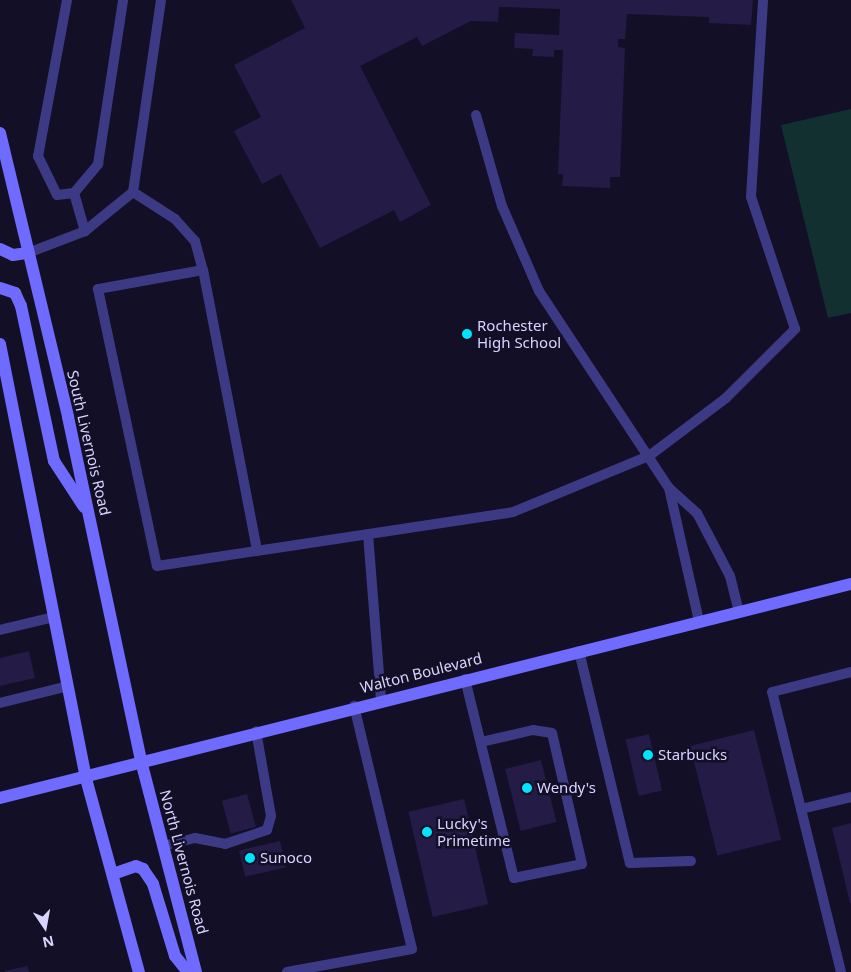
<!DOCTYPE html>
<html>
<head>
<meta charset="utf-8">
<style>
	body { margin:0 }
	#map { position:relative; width:851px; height:972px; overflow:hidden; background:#130f26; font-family:"Noto Sans",sans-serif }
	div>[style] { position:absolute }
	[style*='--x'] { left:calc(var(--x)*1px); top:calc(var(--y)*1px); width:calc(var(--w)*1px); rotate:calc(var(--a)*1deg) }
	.green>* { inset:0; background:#12302f }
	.building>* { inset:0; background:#241b47; transform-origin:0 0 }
	.service>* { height:10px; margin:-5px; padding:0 5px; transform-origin:5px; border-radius:5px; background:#3d3a85 }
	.secondary>* { height:12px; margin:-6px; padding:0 6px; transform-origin:6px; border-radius:6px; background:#6f6bff }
	.dots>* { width:14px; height:14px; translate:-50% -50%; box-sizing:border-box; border:2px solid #130f26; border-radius:50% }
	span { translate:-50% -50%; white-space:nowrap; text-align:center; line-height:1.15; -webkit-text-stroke:5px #130f26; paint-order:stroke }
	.poi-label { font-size:15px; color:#d9d4ff }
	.left { translate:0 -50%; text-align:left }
	.street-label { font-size:15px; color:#d9d4ff }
	.north { position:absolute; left:20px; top:902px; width:50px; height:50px; -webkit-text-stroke:4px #130f26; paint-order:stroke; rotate:168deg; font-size:14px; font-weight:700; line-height:20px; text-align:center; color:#d9d4ff }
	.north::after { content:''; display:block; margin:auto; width:18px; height:22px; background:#d9d4ff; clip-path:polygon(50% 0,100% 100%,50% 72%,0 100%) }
</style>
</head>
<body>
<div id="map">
	<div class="green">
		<div style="clip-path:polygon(851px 109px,851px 313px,828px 318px,781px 125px)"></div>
	</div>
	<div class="building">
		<div style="clip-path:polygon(291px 0,753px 0,751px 25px,709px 23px,709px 17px,627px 14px,625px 39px,618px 39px,618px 47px,625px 48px,620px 177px,610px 177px,610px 188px,562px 186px,563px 174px,558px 174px,563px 50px,554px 50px,554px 57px,532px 56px,533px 49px,514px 48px,515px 33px,559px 35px,560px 9px,499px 7px,498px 22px,471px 21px,422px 46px,417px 37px,360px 66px,431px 205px,400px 222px,394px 210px,320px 248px,281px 174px,262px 184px,234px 131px,261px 117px,234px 65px,305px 28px)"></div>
		<div style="clip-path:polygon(29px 651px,35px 678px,0 686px,0 658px)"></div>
		<div style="left:754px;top:730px;width:113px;height:66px;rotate:76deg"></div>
		<div style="left:649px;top:734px;width:58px;height:24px;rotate:77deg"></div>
		<div style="left:541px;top:760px;width:64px;height:37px;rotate:76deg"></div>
		<div style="left:247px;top:794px;width:34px;height:26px;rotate:75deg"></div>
		<div style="left:464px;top:799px;width:108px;height:57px;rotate:77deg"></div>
		<div style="clip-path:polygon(851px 823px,851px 903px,850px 903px,832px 828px)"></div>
		<div style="left:280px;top:841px;width:27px;height:42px;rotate:77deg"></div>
		<div style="clip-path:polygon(27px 966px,29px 972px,5px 972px,5px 971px)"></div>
	</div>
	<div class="service">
		<div style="--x:67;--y:0;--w:159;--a:100.5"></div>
		<div style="--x:38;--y:156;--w:43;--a:64"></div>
		<div style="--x:57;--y:195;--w:17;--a:-7"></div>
		<div style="--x:74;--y:193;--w:38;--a:-50"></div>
		<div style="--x:98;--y:164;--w:166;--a:-81.3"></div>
		<div style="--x:476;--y:115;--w:95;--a:74.1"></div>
		<div style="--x:502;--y:206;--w:93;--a:66.5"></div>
		<div style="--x:539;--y:291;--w:236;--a:56.6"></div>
		<div style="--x:669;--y:488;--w:38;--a:42"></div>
		<div style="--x:697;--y:513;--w:71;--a:62.4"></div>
		<div style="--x:730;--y:576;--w:37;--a:76"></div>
		<div style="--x:133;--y:192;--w:50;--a:32.7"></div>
		<div style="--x:175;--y:219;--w:30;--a:48"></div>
		<div style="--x:195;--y:241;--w:30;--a:75"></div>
		<div style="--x:74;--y:193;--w:40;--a:74"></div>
		<div style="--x:28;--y:253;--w:61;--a:-21.1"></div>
		<div style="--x:85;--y:231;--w:62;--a:-39.1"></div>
		<div style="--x:133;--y:192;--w:194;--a:-81.7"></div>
		<div style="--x:669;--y:488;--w:136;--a:77.3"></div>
		<div style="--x:368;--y:534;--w:166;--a:85.5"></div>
		<div style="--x:257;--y:550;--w:285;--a:-100.9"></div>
		<div style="--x:203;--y:270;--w:107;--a:169.7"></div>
		<div style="--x:98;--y:289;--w:283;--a:78"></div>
		<div style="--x:157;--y:566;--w:360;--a:-8.6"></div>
		<div style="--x:513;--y:512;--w:147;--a:-22.4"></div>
		<div style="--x:649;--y:456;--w:96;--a:-37"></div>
		<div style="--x:726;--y:398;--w:98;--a:-45"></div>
		<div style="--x:795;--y:329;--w:139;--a:-108.4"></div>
		<div style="--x:751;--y:197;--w:197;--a:-86.5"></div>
		<div style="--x:0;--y:630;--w:56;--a:-13.5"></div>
		<div style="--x:579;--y:651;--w:218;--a:76.5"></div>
		<div style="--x:630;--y:863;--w:61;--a:-1.9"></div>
		<div style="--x:465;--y:679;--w:205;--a:76.2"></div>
		<div style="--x:514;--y:878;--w:69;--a:-11.6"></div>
		<div style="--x:582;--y:864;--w:134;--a:-102.9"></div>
		<div style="--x:552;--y:733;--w:19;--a:-171"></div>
		<div style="--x:533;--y:730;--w:53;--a:167"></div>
		<div style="--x:0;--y:703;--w:70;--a:-14"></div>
		<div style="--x:801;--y:809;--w:51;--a:-13.5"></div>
		<div style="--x:163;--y:846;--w:33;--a:-14"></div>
		<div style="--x:195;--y:838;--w:31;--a:11"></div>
		<div style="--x:225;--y:844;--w:44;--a:-18.4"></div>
		<div style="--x:267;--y:830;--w:15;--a:-74"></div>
		<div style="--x:271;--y:816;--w:86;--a:-100"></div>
		<div style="--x:287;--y:972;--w:127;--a:-10.4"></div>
		<div style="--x:412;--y:949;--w:250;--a:-103.4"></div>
		<div style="--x:841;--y:972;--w:288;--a:-103.8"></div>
		<div style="--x:772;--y:692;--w:81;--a:-14.2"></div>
	</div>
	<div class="secondary">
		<div style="--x:0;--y:133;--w:292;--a:76.5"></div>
		<div style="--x:68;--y:417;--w:352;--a:78"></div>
		<div style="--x:141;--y:761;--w:218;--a:75.4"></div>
		<div style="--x:0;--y:249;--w:14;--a:25"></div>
		<div style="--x:13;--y:255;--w:15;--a:-8"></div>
		<div style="--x:0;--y:288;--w:16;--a:18"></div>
		<div style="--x:15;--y:293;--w:14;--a:65"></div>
		<div style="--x:21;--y:306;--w:158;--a:78"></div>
		<div style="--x:54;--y:461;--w:55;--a:56.9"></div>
		<div style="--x:0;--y:344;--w:439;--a:78.8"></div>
		<div style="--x:85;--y:775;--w:204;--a:74.7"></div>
		<div style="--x:0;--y:798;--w:877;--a:-14.12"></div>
		<div style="--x:113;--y:874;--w:24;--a:-19"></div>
		<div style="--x:136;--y:866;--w:8;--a:23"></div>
		<div style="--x:143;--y:869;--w:18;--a:56"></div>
		<div style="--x:153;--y:884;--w:75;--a:73"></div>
		<div style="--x:175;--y:956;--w:21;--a:51"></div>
	</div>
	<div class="dots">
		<div style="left:467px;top:334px;background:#00e5ff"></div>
		<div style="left:648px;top:755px;background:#00e5ff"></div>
		<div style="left:527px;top:788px;background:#00e5ff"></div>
		<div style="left:427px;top:832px;background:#00e5ff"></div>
		<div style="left:250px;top:858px;background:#00e5ff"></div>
	</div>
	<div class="poi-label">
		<span class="left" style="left:477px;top:334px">Rochester<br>High School</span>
		<span class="left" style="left:658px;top:755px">Starbucks</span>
		<span class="left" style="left:537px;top:788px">Wendy's</span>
		<span class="left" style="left:437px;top:832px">Lucky's<br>Primetime</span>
		<span class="left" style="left:260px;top:858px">Sunoco</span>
	</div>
	<div class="street-label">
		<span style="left:89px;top:443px;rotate:77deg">South Livernois Road</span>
		<span style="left:421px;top:673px;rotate:-14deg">Walton Boulevard</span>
		<span style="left:184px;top:862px;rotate:75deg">North Livernois Road</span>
	</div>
	<div class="north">N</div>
</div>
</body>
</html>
